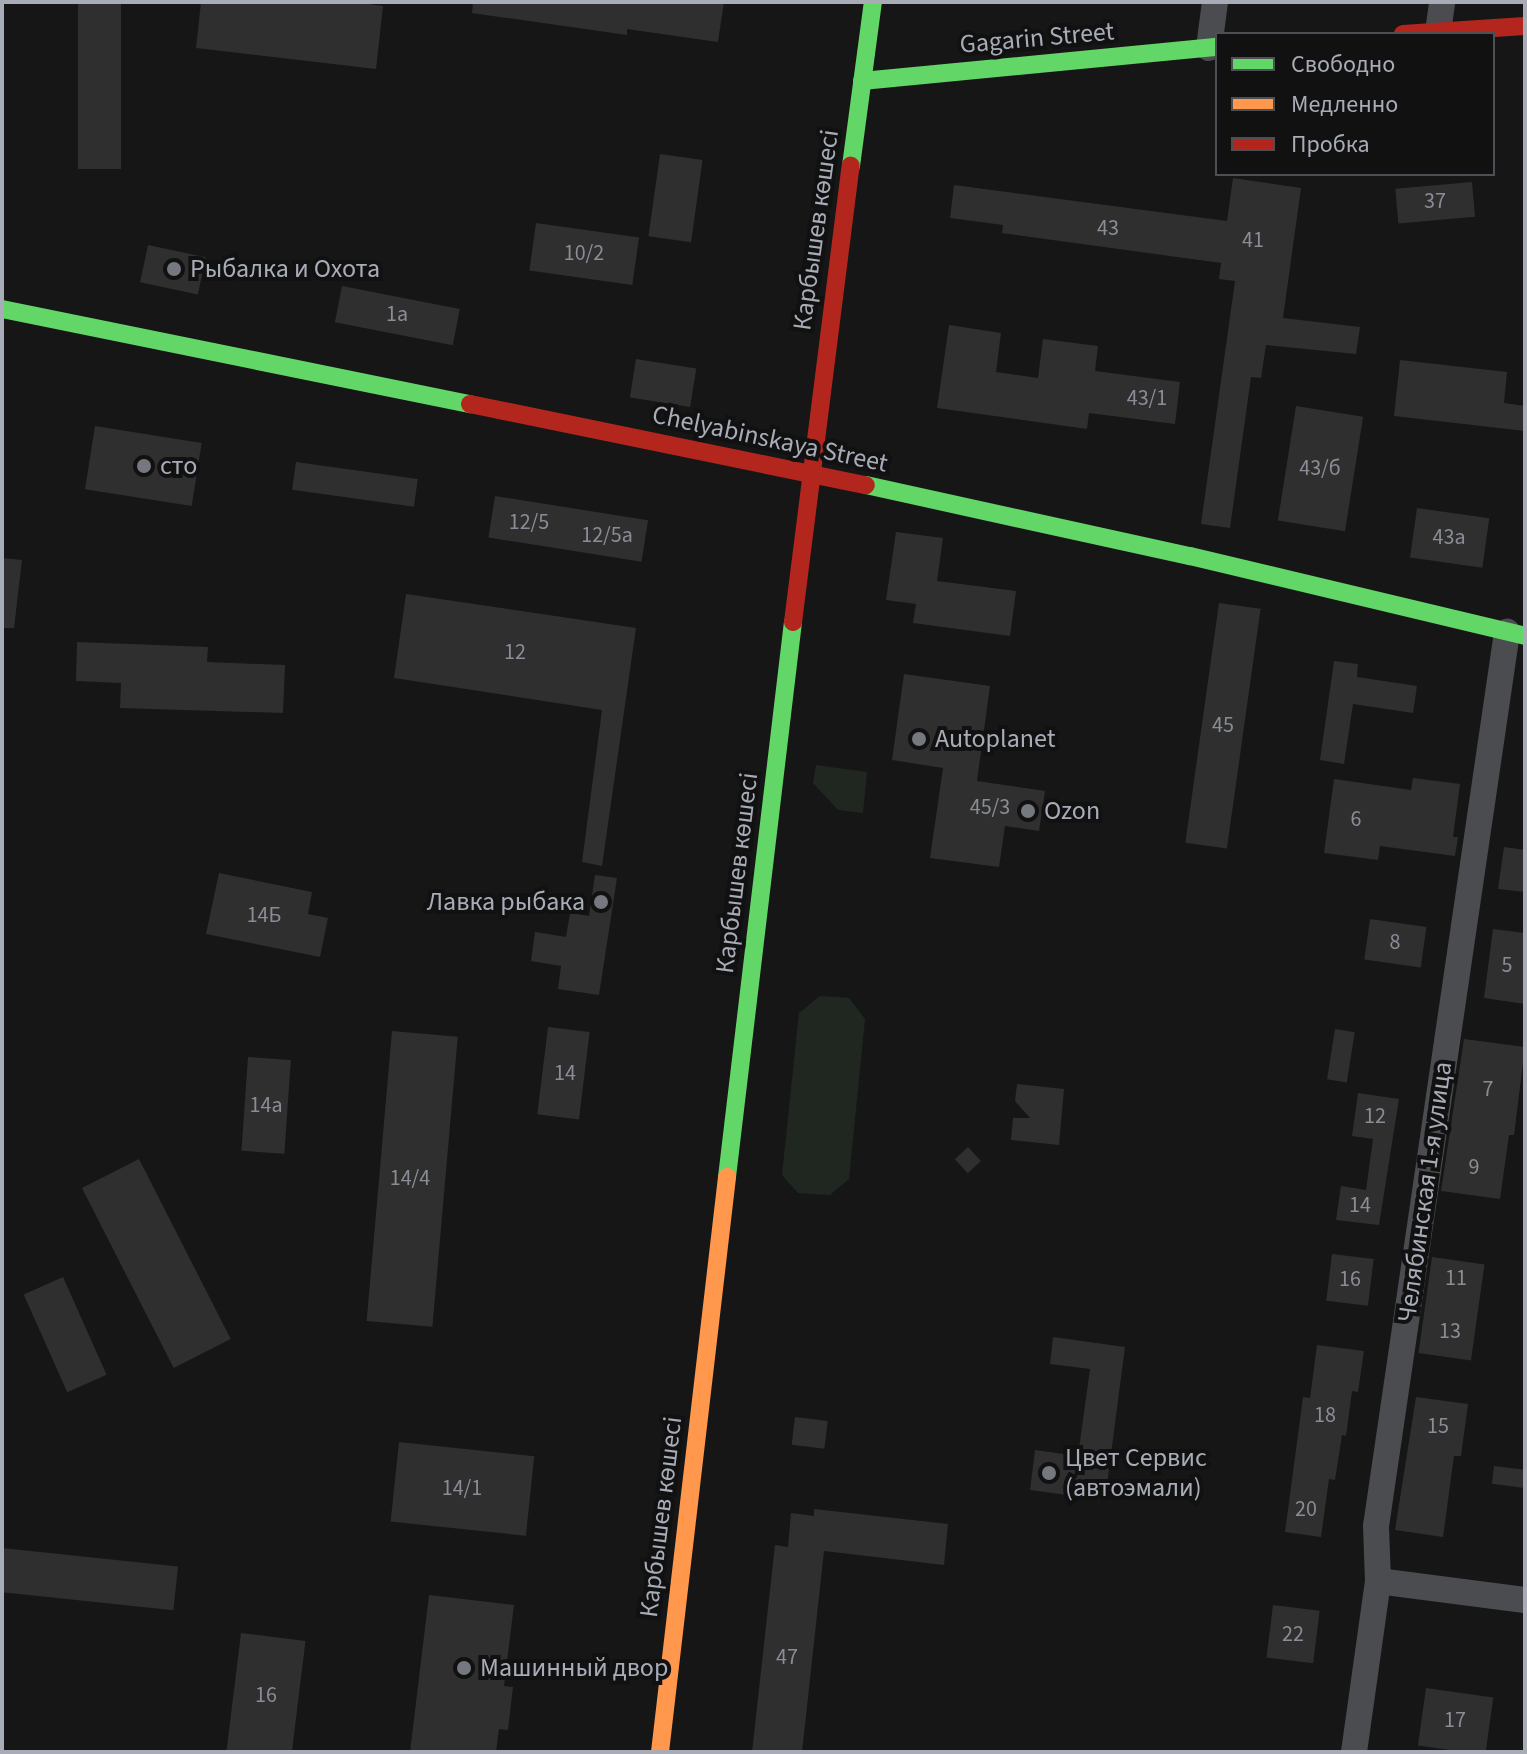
<!DOCTYPE html>
<html>
<head>
<meta charset="utf-8">
<style>
	body { margin:0 }
	#map { position:relative; width:1527px; height:1754px; overflow:hidden; background:#161617; font-family:"Source Sans 3",sans-serif }
	div>[style] { position:absolute }
	[style*='--x'] { left:calc(var(--x)*1px); top:calc(var(--y)*1px); width:calc(var(--w)*1px); rotate:calc(var(--a)*1deg) }
	.green>* { inset:0; background:#202721 }
	.building>* { inset:0; background:#2f2f30; transform-origin:0 0 }
	.street>* { height:26px; margin:-13px; padding:0 13px; transform-origin:13px; border-radius:13px; background:#4b4c4f }
	.fast>* { height:18px; margin:-9px; padding:0 9px; transform-origin:9px; border-radius:9px; background:#63d668 }
	.slow>* { height:18px; margin:-9px; padding:0 9px; transform-origin:9px; border-radius:9px; background:#ff974d }
	.jam>* { height:18px; margin:-9px; padding:0 9px; transform-origin:9px; border-radius:9px; background:#b3261e }
	.dots>* { width:22px; height:22px; translate:-50% -50%; box-sizing:border-box; border:4px solid #111112; border-radius:50% }
	span { translate:-50% -50%; white-space:nowrap; text-align:center; line-height:1.15; -webkit-text-stroke:8px #111112; paint-order:stroke }
	.number-label { font-size:22px; color:#8a8d95 }
	.number-label span { -webkit-text-stroke-width:0 }
	.street-label { font-size:26px; color:#a8acb7 }
	.poi-label { font-size:26px; color:#a8acb7 }
	.left { translate:0 -50%; text-align:left }
	.right { translate:-100% -50%; text-align:right }
	.frame { position:absolute; inset:0; border:4px solid #a8acb7; pointer-events:none }
	.legend { position:absolute; left:1215px; top:32px; width:280px; height:144px; box-sizing:border-box; background:#111112; border:2px solid #4d4f54; margin:0; padding:10px 14px; list-style:none; font-size:24px; color:#a8acb7 }
	.legend li { display:flex; align-items:center; gap:16px; height:40px }
	.legend b { width:40px; border:2px solid #4d4f54 }
</style>
</head>
<body>
<div id="map">
	<div class="green">
		<div style="clip-path:polygon(816px 765px,867px 772px,863px 813px,838px 810px,813px 783px)"></div>
		<div style="clip-path:polygon(820px 996px,849px 998px,865px 1019px,849px 1179px,830px 1195px,798px 1193px,782px 1175px,799px 1013px)"></div>
	</div>
	<div class="building">
		<div style="left:78px;top:2px;width:43px;height:167px"></div>
		<div style="clip-path:polygon(201px 2px,353px 2px,383px 6px,376px 69px,196px 48px)"></div>
		<div style="clip-path:polygon(473px 2px,724px 2px,718px 42px,627px 29px,627px 35px,472px 13px)"></div>
		<div style="left:660px;top:154px;width:43px;height:83px;rotate:8deg"></div>
		<div style="clip-path:polygon(1233px 178px,1301px 188px,1283px 318px,1360px 327px,1356px 354px,1266px 345px,1261px 378px,1251px 377px,1230px 528px,1201px 524px,1235px 281px,1219px 279px,1221px 263px,1002px 233px,1003px 225px,950px 218px,954px 185px,1227px 221px)"></div>
		<div style="left:1472px;top:182px;width:35px;height:77px;rotate:85deg"></div>
		<div style="left:536px;top:223px;width:104px;height:48px;rotate:8deg"></div>
		<div style="left:148px;top:245px;width:59px;height:38px;rotate:12deg"></div>
		<div style="left:342px;top:286px;width:120px;height:37px;rotate:11deg"></div>
		<div style="clip-path:polygon(949px 325px,1001px 333px,996px 372px,1038px 378px,1043px 339px,1098px 346px,1095px 371px,1180px 382px,1175px 424px,1089px 413px,1087px 429px,937px 408px)"></div>
		<div style="left:636px;top:359px;width:61px;height:39px;rotate:9deg"></div>
		<div style="clip-path:polygon(1400px 360px,1507px 372px,1504px 403px,1525px 406px,1525px 431px,1394px 416px)"></div>
		<div style="left:1296px;top:406px;width:68px;height:116px;rotate:9deg"></div>
		<div style="left:95px;top:426px;width:108px;height:64px;rotate:9deg"></div>
		<div style="left:296px;top:462px;width:123px;height:28px;rotate:8deg"></div>
		<div style="left:495px;top:496px;width:155px;height:42px;rotate:9deg"></div>
		<div style="left:1417px;top:508px;width:73px;height:50px;rotate:8deg"></div>
		<div style="clip-path:polygon(896px 532px,943px 538px,937px 581px,1016px 591px,1010px 636px,913px 623px,916px 604px,886px 600px)"></div>
		<div style="clip-path:polygon(2px 558px,22px 560px,14px 628px,2px 628px)"></div>
		<div style="clip-path:polygon(406px 594px,636px 628px,602px 866px,582px 862px,602px 710px,394px 678px)"></div>
		<div style="left:1219px;top:603px;width:42px;height:242px;rotate:8deg"></div>
		<div style="clip-path:polygon(77px 642px,208px 647px,207px 662px,285px 665px,283px 713px,120px 708px,121px 683px,76px 681px)"></div>
		<div style="clip-path:polygon(1334px 661px,1358px 664px,1357px 677px,1417px 686px,1413px 713px,1353px 704px,1344px 764px,1320px 760px)"></div>
		<div style="clip-path:polygon(904px 674px,990px 686px,977px 781px,1045px 791px,1039px 831px,1005px 826px,999px 867px,930px 858px,943px 768px,892px 760px)"></div>
		<div style="clip-path:polygon(1413px 778px,1460px 784px,1453px 837px,1458px 837px,1455px 856px,1380px 846px,1378px 860px,1324px 853px,1334px 779px,1411px 790px)"></div>
		<div style="clip-path:polygon(1504px 847px,1525px 850px,1525px 892px,1498px 889px)"></div>
		<div style="clip-path:polygon(219px 873px,312px 892px,308px 914px,328px 918px,320px 957px,206px 934px)"></div>
		<div style="clip-path:polygon(595px 875px,617px 878px,599px 995px,558px 989px,561px 966px,531px 961px,535px 932px,566px 937px,570px 913px,589px 916px)"></div>
		<div style="left:1370px;top:919px;width:57px;height:41px;rotate:8deg"></div>
		<div style="clip-path:polygon(1493px 929px,1525px 933px,1525px 1004px,1484px 998px)"></div>
		<div style="left:548px;top:1027px;width:42px;height:88px;rotate:7deg"></div>
		<div style="left:1335px;top:1029px;width:20px;height:51px;rotate:9deg"></div>
		<div style="left:392px;top:1031px;width:66px;height:291px;rotate:5deg"></div>
		<div style="clip-path:polygon(1464px 1039px,1525px 1047px,1514px 1135px,1509px 1135px,1500px 1199px,1441px 1191px)"></div>
		<div style="left:248px;top:1057px;width:43px;height:94px;rotate:4deg"></div>
		<div style="clip-path:polygon(1017px 1084px,1064px 1089px,1059px 1145px,1011px 1140px,1013px 1118px,1030px 1118px,1015px 1101px)"></div>
		<div style="clip-path:polygon(1358px 1093px,1399px 1099px,1379px 1225px,1336px 1220px,1341px 1186px,1366px 1190px,1373px 1139px,1352px 1136px)"></div>
		<div style="left:968px;top:1147px;width:19px;height:18px;rotate:47deg"></div>
		<div style="left:139px;top:1159px;width:202px;height:64px;rotate:63deg"></div>
		<div style="left:1332px;top:1254px;width:42px;height:47px;rotate:7deg"></div>
		<div style="left:1432px;top:1257px;width:53px;height:97px;rotate:8deg"></div>
		<div style="left:63px;top:1277px;width:107px;height:43px;rotate:66deg"></div>
		<div style="clip-path:polygon(1053px 1337px,1125px 1347px,1105px 1500px,1030px 1490px,1035px 1450px,1078px 1456px,1090px 1369px,1050px 1364px)"></div>
		<div style="clip-path:polygon(1317px 1345px,1364px 1351px,1358px 1392px,1352px 1391px,1346px 1436px,1342px 1435px,1335px 1480px,1329px 1479px,1321px 1537px,1285px 1532px,1303px 1397px,1310px 1398px)"></div>
		<div style="clip-path:polygon(1416px 1397px,1468px 1404px,1461px 1456px,1454px 1456px,1443px 1537px,1395px 1530px)"></div>
		<div style="left:795px;top:1417px;width:33px;height:28px;rotate:7deg"></div>
		<div style="left:399px;top:1442px;width:136px;height:80px;rotate:6deg"></div>
		<div style="left:1494px;top:1466px;width:31px;height:18px;rotate:7deg"></div>
		<div style="clip-path:polygon(814px 1509px,948px 1524px,944px 1565px,824px 1551px,802px 1752px,752px 1752px,775px 1545px,788px 1547px,791px 1513px,814px 1516px)"></div>
		<div style="left:2px;top:1548px;width:177px;height:44px;rotate:6deg"></div>
		<div style="clip-path:polygon(429px 1595px,514px 1605px,504px 1686px,513px 1687px,508px 1730px,499px 1729px,496px 1752px,410px 1752px)"></div>
		<div style="left:1273px;top:1605px;width:47px;height:53px;rotate:7deg"></div>
		<div style="left:241px;top:1633px;width:65px;height:120px;rotate:7deg"></div>
		<div style="left:1426px;top:1688px;width:68px;height:58px;rotate:8deg"></div>
	</div>
	<div class="street">
		<div style="--x:1438;--y:32;--w:30;--a:-82"></div>
		<div style="--x:1209;--y:48;--w:46;--a:-82.6"></div>
		<div style="--x:1378;--y:1581;--w:148;--a:7.4"></div>
		<div style="--x:1354;--y:1752;--w:173;--a:-82"></div>
		<div style="--x:1378;--y:1581;--w:55;--a:-92.1"></div>
		<div style="--x:1376;--y:1526;--w:904;--a:-81.66"></div>
	</div>
	<div class="fast">
		<div style="--x:862;--y:81;--w:357;--a:-5.5"></div>
		<div style="--x:851;--y:166;--w:165;--a:-82.4"></div>
		<div style="--x:2;--y:309;--w:478;--a:11.5"></div>
		<div style="--x:866;--y:485;--w:332;--a:12.4"></div>
		<div style="--x:1190;--y:556;--w:344;--a:13.4"></div>
		<div style="--x:727;--y:1177;--w:559;--a:-83.22"></div>
	</div>
	<div class="slow">
		<div style="--x:660;--y:1752;--w:579;--a:-83.35"></div>
	</div>
	<div class="jam">
		<div style="--x:1403;--y:34;--w:122;--a:-3.8"></div>
		<div style="--x:470;--y:404;--w:404;--a:11.6"></div>
		<div style="--x:793;--y:622;--w:460;--a:-82.8"></div>
	</div>
	<div class="dots">
		<div style="left:174px;top:269px;background:#75787f"></div>
		<div style="left:144px;top:466px;background:#75787f"></div>
		<div style="left:919px;top:739px;background:#75787f"></div>
		<div style="left:1028px;top:811px;background:#75787f"></div>
		<div style="left:601px;top:902px;background:#75787f"></div>
		<div style="left:1049px;top:1473px;background:#75787f"></div>
		<div style="left:464px;top:1668px;background:#75787f"></div>
	</div>
	<div class="number-label">
		<span style="left:1435px;top:202px">37</span>
		<span style="left:1108px;top:229px">43</span>
		<span style="left:1253px;top:241px">41</span>
		<span style="left:584px;top:254px">10/2</span>
		<span style="left:397px;top:315px">1а</span>
		<span style="left:1147px;top:399px">43/1</span>
		<span style="left:1320px;top:469px">43/б</span>
		<span style="left:529px;top:523px">12/5</span>
		<span style="left:607px;top:536px">12/5а</span>
		<span style="left:1449px;top:538px">43а</span>
		<span style="left:515px;top:653px">12</span>
		<span style="left:1223px;top:726px">45</span>
		<span style="left:990px;top:808px">45/3</span>
		<span style="left:1356px;top:820px">6</span>
		<span style="left:264px;top:916px">14Б</span>
		<span style="left:1395px;top:943px">8</span>
		<span style="left:1507px;top:966px">5</span>
		<span style="left:565px;top:1074px">14</span>
		<span style="left:1488px;top:1090px">7</span>
		<span style="left:266px;top:1106px">14а</span>
		<span style="left:1375px;top:1117px">12</span>
		<span style="left:1474px;top:1168px">9</span>
		<span style="left:410px;top:1179px">14/4</span>
		<span style="left:1360px;top:1206px">14</span>
		<span style="left:1456px;top:1279px">11</span>
		<span style="left:1350px;top:1280px">16</span>
		<span style="left:1450px;top:1332px">13</span>
		<span style="left:1325px;top:1416px">18</span>
		<span style="left:1438px;top:1427px">15</span>
		<span style="left:462px;top:1489px">14/1</span>
		<span style="left:1306px;top:1510px">20</span>
		<span style="left:1293px;top:1635px">22</span>
		<span style="left:787px;top:1658px">47</span>
		<span style="left:266px;top:1696px">16</span>
		<span style="left:1455px;top:1721px">17</span>
	</div>
	<div class="street-label">
		<span style="left:1037px;top:38px;rotate:-5deg">Gagarin Street</span>
		<span style="left:816px;top:230px;rotate:-82deg">Карбышев көшесі</span>
		<span style="left:770px;top:439px;rotate:12deg">Chelyabinskaya Street</span>
		<span style="left:737px;top:873px;rotate:-83deg">Карбышев көшесі</span>
		<span style="left:1425px;top:1192px;rotate:-82deg">Челябинская 1-я улица</span>
		<span style="left:661px;top:1517px;rotate:-83deg">Карбышев көшесі</span>
	</div>
	<div class="poi-label">
		<span class="left" style="left:190px;top:269px">Рыбалка и Охота</span>
		<span class="left" style="left:160px;top:466px">сто</span>
		<span class="left" style="left:935px;top:739px">Autoplanet</span>
		<span class="left" style="left:1044px;top:811px">Ozon</span>
		<span class="right" style="left:585px;top:902px">Лавка рыбака</span>
		<span class="left" style="left:1065px;top:1473px">Цвет Сервис<br>(автоэмали)</span>
		<span class="left" style="left:480px;top:1668px">Машинный двор</span>
	</div>
	<div class="frame"></div>
	<ul class="legend">
	<li><b style="height:10px;background:#63d668"></b>Свободно</li>
	<li><b style="height:10px;background:#ff974d"></b>Медленно</li>
	<li><b style="height:10px;background:#b3261e"></b>Пробка</li>
	</ul>
</div>
</body>
</html>
